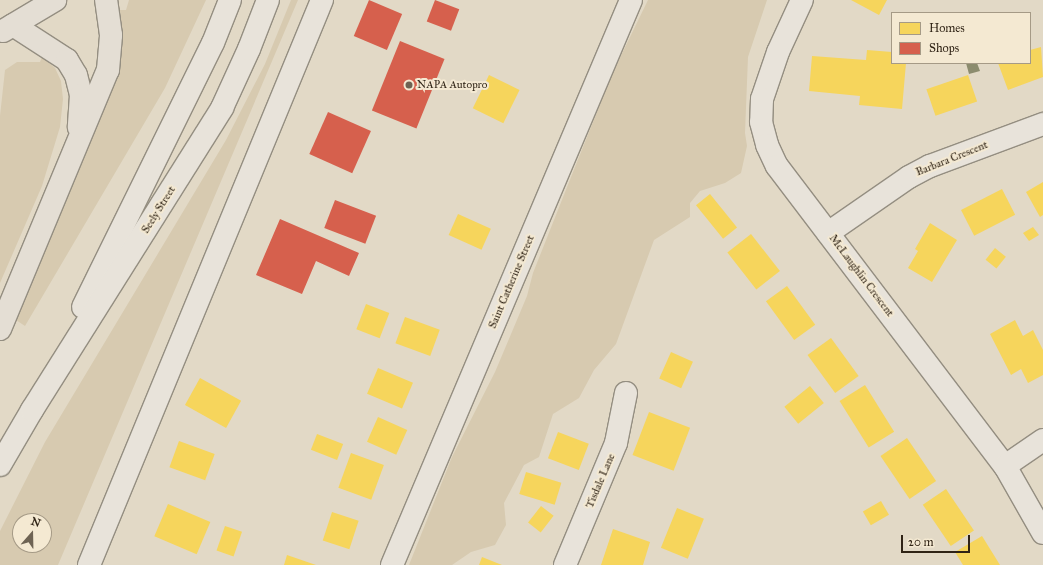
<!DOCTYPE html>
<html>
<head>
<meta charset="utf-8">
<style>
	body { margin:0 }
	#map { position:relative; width:1043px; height:565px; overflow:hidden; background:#e2d9c6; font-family:"IM FELL Great Primer",serif }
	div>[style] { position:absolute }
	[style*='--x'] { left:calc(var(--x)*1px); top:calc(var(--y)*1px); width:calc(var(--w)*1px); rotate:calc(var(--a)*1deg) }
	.green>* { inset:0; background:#d7cab0 }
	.homes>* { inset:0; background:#f6d55c; transform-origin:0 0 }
	.shops>* { inset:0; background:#d6604d; transform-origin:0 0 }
	.industry>* { inset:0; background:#8c8c6e }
	.roads { filter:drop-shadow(1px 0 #948e81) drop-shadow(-1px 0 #948e81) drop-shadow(0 1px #948e81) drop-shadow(0 -1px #948e81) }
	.street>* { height:22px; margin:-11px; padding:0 11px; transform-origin:11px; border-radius:11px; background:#e8e3da }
	.secondary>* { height:22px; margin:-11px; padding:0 11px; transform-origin:11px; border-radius:11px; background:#e8e3da }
	.primary>* { height:22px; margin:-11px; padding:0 11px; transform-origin:11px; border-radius:11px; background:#e4ded4 }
	.dots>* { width:11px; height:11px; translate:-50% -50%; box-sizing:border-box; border:2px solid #f4e9d2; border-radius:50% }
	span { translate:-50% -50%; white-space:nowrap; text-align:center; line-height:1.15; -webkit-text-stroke:4px #f4e9d2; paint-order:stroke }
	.poi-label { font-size:11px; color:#2f2315 }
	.left { translate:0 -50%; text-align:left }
	.street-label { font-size:11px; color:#2f2315 }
	.legend { position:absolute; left:891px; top:12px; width:140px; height:52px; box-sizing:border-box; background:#f4e9d2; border:1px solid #a59a86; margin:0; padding:5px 7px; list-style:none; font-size:12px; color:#2f2315 }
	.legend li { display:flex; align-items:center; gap:8px; height:20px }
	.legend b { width:20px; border:1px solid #a59a86 }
	.north { position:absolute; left:12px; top:513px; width:40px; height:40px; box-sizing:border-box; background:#f4e9d2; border:1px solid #a59a86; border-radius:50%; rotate:20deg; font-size:11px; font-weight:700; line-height:16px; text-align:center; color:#2f2315 }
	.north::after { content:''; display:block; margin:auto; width:14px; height:18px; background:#6e6353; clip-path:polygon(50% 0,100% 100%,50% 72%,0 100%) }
	.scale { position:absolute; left:901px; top:535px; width:69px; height:18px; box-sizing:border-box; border:2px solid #2f2315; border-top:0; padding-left:5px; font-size:12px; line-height:14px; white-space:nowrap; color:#2f2315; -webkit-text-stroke:3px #f4e9d2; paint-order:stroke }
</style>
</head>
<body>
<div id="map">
	<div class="green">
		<div style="clip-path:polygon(129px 0,206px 0,165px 88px,25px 326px,16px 320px,114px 69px,120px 10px,126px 10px)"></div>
		<div style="clip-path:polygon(evenodd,291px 0,298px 0,58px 565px,0 565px,0 531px,45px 442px,226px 140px,265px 64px,291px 0,20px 521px,44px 521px,44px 545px,20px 545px,20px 521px)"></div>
		<div style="clip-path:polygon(648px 0,767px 0,748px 57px,745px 133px,747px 146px,741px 173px,725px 183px,700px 191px,690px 203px,690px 217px,654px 240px,616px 344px,594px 370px,579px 398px,553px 414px,539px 457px,524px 465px,504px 503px,506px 525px,495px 545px,471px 552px,452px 565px,409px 565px,452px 457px,495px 372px,527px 296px,533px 273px,575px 167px,613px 72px)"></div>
		<div style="clip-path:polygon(42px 57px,55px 68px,61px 81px,63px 99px,60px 127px,42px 186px,0 283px,0 116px,5px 70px,17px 62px,40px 62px)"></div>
	</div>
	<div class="homes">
		<div style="clip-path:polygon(851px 0,887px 0,879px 15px)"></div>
		<div style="clip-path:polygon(1041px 47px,1043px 77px,1008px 90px,998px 63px,1030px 63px,1030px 50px)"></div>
		<div style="clip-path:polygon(867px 50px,892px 52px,892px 63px,906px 63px,902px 109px,859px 105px,860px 96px,809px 91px,812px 56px,866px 60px)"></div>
		<div style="left:489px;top:75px;width:34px;height:37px;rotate:26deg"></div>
		<div style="left:968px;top:75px;width:28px;height:44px;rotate:71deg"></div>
		<div style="clip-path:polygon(1043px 182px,1043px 215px,1040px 217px,1026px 192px)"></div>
		<div style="left:1002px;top:189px;width:29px;height:46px;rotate:63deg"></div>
		<div style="left:710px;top:194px;width:43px;height:18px;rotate:51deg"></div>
		<div style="left:458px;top:214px;width:36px;height:23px;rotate:24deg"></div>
		<div style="clip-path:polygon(930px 223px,957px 240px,932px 282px,908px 268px,918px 251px,915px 249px)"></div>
		<div style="clip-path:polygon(1033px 227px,1039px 235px,1029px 241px,1023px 233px)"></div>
		<div style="left:751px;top:234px;width:47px;height:30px;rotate:52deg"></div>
		<div style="left:995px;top:248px;width:14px;height:15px;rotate:39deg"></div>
		<div style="left:787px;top:286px;width:48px;height:26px;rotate:54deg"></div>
		<div style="left:366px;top:304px;width:25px;height:27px;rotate:21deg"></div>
		<div style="left:405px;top:317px;width:37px;height:28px;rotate:20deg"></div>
		<div style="clip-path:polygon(1015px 320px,1023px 336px,1033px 330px,1043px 350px,1043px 375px,1028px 383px,1021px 369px,1011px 375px,990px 334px)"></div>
		<div style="left:831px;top:338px;width:47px;height:29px;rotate:54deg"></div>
		<div style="left:671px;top:352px;width:24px;height:29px;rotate:24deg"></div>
		<div style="left:378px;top:368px;width:38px;height:28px;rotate:23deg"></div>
		<div style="left:200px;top:378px;width:47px;height:31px;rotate:29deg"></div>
		<div style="left:865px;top:385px;width:55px;height:30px;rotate:58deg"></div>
		<div style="left:810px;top:386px;width:22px;height:33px;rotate:51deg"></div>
		<div style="left:649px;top:412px;width:44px;height:46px;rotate:21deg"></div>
		<div style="left:378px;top:417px;width:32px;height:27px;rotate:24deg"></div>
		<div style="left:558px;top:432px;width:33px;height:28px;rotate:21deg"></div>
		<div style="left:317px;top:434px;width:28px;height:17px;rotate:21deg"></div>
		<div style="left:907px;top:438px;width:52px;height:32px;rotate:56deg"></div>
		<div style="left:179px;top:441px;width:38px;height:28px;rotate:20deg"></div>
		<div style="left:351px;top:453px;width:35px;height:37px;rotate:20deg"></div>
		<div style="left:526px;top:472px;width:37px;height:23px;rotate:17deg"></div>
		<div style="left:946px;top:489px;width:50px;height:28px;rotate:56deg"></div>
		<div style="left:881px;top:501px;width:16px;height:21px;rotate:60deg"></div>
		<div style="left:168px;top:504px;width:46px;height:35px;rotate:23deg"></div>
		<div style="left:541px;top:506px;width:16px;height:21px;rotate:38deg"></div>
		<div style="left:677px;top:508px;width:29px;height:43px;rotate:22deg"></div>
		<div style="left:332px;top:512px;width:28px;height:30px;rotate:18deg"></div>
		<div style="left:225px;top:526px;width:18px;height:26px;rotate:19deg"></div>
		<div style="clip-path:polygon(613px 529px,650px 542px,643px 565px,601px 565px)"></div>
		<div style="clip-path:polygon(982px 536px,1000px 565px,963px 565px,955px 552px)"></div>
		<div style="clip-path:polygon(287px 555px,316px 565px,284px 565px)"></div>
		<div style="clip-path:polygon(482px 557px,502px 565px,479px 565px)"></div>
	</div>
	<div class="shops">
		<div style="left:369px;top:0;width:36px;height:39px;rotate:23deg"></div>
		<div style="left:435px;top:0;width:26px;height:23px;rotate:21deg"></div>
		<div style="left:400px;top:41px;width:48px;height:75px;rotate:22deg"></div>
		<div style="left:328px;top:112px;width:47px;height:46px;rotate:24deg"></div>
		<div style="left:335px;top:200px;width:44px;height:30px;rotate:21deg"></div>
		<div style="clip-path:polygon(280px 219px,359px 253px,349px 276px,316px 261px,302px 294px,256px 275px)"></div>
	</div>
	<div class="industry">
		<div style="clip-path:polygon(966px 63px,977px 63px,980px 71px,969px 74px)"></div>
	</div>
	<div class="roads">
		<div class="street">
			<div style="--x:802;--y:0;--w:57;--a:114.8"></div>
			<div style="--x:778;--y:52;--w:50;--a:108.8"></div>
			<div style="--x:762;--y:99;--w:23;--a:92"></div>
			<div style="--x:761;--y:122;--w:24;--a:75"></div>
			<div style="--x:767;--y:145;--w:23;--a:65"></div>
			<div style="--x:777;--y:166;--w:377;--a:52.8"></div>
			<div style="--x:1005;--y:466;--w:77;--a:60.4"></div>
			<div style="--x:828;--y:233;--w:98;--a:-34.7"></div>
			<div style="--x:909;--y:177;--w:24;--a:-28"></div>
			<div style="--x:930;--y:166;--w:121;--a:-20.4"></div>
			<div style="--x:1005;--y:466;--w:46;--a:-34.4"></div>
			<div style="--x:392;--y:565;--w:613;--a:-67.07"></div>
			<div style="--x:565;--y:565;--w:132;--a:-67.3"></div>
			<div style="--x:616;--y:443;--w:51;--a:-78.7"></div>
		</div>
		<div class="secondary">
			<div style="--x:83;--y:307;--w:294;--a:-63.8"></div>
			<div style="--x:213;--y:43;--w:46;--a:-68.4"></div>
			<div style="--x:0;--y:465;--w:64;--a:-59.8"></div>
			<div style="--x:32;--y:410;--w:357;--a:-57.8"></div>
			<div style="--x:222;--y:108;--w:65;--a:-65.4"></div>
			<div style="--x:249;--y:49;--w:53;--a:-68.8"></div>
			<div style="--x:89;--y:565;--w:611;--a:-67.59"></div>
		</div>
		<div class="primary">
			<div style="--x:13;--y:25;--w:64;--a:32.9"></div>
			<div style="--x:67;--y:60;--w:17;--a:59"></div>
			<div style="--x:76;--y:75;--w:21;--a:76"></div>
			<div style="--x:81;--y:95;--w:32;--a:94"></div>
			<div style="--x:3;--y:31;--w:61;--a:-30.8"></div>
			<div style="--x:0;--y:329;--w:281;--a:-67.4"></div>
			<div style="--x:108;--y:70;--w:35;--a:-85"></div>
			<div style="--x:111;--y:35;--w:35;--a:-98"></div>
		</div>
	</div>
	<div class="dots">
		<div style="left:409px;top:85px;background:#6e6353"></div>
	</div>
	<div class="poi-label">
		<span class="left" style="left:417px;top:85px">NAPA Autopro</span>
	</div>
	<div class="street-label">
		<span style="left:952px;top:159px;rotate:-22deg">Barbara Crescent</span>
		<span style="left:159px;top:210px;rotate:-58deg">Seely Street</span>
		<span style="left:861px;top:276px;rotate:53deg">McLaughlin Crescent</span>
		<span style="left:512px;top:282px;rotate:-67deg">Saint Catherine Street</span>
		<span style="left:601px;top:481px;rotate:-67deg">Tisdale Lane</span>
	</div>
	<ul class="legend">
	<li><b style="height:11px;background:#f6d55c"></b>Homes</li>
	<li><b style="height:11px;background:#d6604d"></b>Shops</li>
	</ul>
	<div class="north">N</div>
	<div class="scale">20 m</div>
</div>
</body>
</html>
